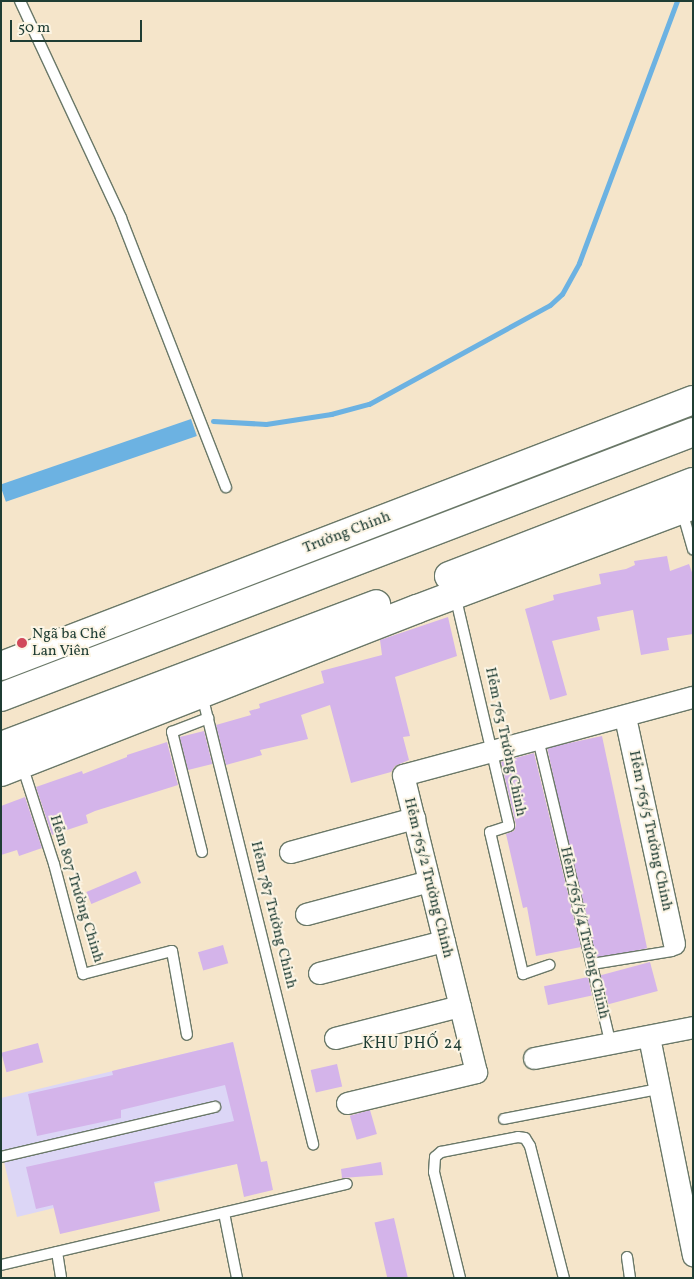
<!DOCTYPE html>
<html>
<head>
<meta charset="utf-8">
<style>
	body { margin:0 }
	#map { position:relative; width:694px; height:1279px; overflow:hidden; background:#f5e5ca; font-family:Vollkorn,serif }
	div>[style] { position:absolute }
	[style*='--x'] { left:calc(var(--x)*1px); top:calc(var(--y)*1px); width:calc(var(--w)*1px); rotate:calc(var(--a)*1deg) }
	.built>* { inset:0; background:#dcd6f6 }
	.water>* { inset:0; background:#6cb2e2; transform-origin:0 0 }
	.stream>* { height:5px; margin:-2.5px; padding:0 2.5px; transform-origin:2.5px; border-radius:2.5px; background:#6cb2e2 }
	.building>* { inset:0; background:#d4b4ea; transform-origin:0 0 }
	.roads { filter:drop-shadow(1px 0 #6a7868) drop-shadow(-1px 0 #6a7868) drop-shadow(0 1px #6a7868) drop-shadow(0 -1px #6a7868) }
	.service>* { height:10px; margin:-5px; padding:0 5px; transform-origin:5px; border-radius:5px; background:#fff }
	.minor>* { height:21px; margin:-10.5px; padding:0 10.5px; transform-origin:10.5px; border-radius:10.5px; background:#fff }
	.primary>* { height:28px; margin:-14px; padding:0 14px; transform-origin:14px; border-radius:14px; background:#fff }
	.dots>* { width:14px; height:14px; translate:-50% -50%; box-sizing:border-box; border:2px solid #fcf5e5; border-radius:50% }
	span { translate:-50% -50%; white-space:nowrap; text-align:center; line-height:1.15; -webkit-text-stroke:4px #fcf5e5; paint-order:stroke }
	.street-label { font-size:15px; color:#1f3d34 }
	.poi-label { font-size:15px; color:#1f3d34 }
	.left { translate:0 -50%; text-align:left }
	.neighbourhood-label { font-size:16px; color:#1f3d34; letter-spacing:1px }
	.frame { position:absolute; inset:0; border:2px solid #1f3d34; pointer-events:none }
	.scale { position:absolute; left:10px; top:20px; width:132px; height:22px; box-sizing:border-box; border:2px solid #1f3d34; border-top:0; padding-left:6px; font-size:15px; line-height:18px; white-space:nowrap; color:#1f3d34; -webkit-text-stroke:4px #fcf5e5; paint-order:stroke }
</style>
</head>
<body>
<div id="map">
	<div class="built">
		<div style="clip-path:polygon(233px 1042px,260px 1158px,17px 1217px,1px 1149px,1px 1098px)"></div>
	</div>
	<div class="water">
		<div style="left:191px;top:419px;width:18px;height:202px;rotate:71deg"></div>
	</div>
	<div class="stream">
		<div style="--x:213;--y:421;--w:53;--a:3.2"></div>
		<div style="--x:266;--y:424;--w:66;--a:-8.7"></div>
		<div style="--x:331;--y:414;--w:39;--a:-15"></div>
		<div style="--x:369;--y:404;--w:206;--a:-28.7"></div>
		<div style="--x:550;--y:305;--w:16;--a:-43"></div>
		<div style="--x:562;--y:294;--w:35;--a:-61"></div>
		<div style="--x:579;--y:263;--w:280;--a:-69.5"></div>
	</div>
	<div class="building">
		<div style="clip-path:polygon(667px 556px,670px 571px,689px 564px,693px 575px,693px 634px,667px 638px,669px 650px,641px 655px,633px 610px,597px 617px,600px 630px,552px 641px,567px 695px,550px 700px,525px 609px,554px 600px,553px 595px,601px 584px,599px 574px,626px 569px,635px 565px,634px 561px)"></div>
		<div style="clip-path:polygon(448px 617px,457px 656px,395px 677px,410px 736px,403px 737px,409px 760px,395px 766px,391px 772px,351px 783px,330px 705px,301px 715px,308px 739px,260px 750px,262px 755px,226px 765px,216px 725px,251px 715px,249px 711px,260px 708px,259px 704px,324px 683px,321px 671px,382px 655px,380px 640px)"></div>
		<div style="left:204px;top:731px;width:34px;height:25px;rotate:76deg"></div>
		<div style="left:602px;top:736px;width:217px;height:56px;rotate:78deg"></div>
		<div style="clip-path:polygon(167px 742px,178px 785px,95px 811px,86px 815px,88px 823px,52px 835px,36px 787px,82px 771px,83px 774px,127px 757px,127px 755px)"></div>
		<div style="clip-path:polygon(534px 753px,581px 947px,536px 956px,527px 907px,523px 908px,506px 834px,514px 831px,516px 825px,501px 762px)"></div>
		<div style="clip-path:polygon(25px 797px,42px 848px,19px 856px,17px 850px,1px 855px,1px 806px)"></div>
		<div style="left:136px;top:871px;width:13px;height:54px;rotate:67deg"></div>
		<div style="left:223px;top:945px;width:19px;height:26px;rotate:74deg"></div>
		<div style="left:650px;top:962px;width:30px;height:51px;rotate:75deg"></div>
		<div style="left:588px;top:977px;width:19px;height:45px;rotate:78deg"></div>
		<div style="clip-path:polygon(233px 1042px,261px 1162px,267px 1161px,273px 1190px,244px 1197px,237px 1164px,154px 1182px,160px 1211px,60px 1234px,53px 1205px,36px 1209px,26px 1167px,234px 1121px,225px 1085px,121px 1110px,121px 1118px,37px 1136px,28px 1094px,113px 1075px,112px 1071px)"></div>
		<div style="left:38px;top:1043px;width:20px;height:38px;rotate:75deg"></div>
		<div style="left:337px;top:1064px;width:23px;height:27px;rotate:77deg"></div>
		<div style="left:370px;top:1110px;width:25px;height:21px;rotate:74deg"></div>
		<div style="clip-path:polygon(381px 1162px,383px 1175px,342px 1178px,341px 1169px)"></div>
		<div style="left:394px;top:1218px;width:62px;height:20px;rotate:77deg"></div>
	</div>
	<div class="roads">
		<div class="service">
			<div style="--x:20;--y:1;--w:239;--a:65"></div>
			<div style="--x:121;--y:218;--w:289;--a:68.7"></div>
			<div style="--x:682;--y:511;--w:40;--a:74"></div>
			<div style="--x:455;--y:595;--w:237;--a:76.8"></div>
			<div style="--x:509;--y:826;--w:20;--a:162"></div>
			<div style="--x:490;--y:832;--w:146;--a:76.9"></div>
			<div style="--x:523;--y:974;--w:28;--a:-19"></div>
			<div style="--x:202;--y:695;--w:463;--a:76.1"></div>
			<div style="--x:538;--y:739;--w:315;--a:76.6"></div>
			<div style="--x:22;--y:765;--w:104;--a:72.1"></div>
			<div style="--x:54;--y:864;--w:114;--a:75.2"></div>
			<div style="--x:83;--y:974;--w:92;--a:-14.5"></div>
			<div style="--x:172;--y:951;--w:85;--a:79.9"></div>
			<div style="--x:202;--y:852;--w:124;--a:-104"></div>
			<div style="--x:172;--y:732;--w:39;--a:-21"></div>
			<div style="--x:592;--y:964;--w:81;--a:-9.2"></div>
			<div style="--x:672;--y:951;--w:7;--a:-74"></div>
			<div style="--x:504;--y:1119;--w:158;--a:-11"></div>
			<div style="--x:1;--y:1157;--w:220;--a:-13.2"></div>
			<div style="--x:224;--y:1213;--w:66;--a:78.7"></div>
			<div style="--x:57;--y:1252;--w:26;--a:81"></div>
			<div style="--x:627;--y:1257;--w:21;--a:82"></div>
			<div style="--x:1;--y:1265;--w:355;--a:-13.2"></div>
			<div style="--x:460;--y:1278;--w:109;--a:-103.8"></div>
			<div style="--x:434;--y:1172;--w:15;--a:-86"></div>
			<div style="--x:435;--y:1157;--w:8;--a:-40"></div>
			<div style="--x:441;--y:1152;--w:78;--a:-11"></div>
			<div style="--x:518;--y:1137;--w:7;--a:8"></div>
			<div style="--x:525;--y:1138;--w:9;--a:58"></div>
			<div style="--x:530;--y:1146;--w:136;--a:75.6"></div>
		</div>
		<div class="minor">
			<div style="--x:625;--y:717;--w:232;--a:77.8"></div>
			<div style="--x:290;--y:852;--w:129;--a:-15.3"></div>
			<div style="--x:306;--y:914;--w:127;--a:-15"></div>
			<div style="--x:319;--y:973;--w:129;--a:-14.4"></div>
			<div style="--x:649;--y:1037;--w:223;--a:78.6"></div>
			<div style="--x:335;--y:1038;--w:129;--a:-14.4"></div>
			<div style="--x:534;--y:1058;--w:162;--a:-11"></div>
			<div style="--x:347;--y:1103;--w:133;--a:-13.5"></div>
			<div style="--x:476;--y:1072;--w:306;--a:-103.8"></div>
			<div style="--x:403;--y:775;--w:300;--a:-15.1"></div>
		</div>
		<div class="primary">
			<div style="--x:449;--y:576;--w:261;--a:-21.1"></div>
			<div style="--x:1;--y:666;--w:741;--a:-21.03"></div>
			<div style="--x:1;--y:697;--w:741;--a:-20.95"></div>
			<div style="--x:1;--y:746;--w:401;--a:-20.7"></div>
			<div style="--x:1;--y:772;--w:447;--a:-21.4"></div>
			<div style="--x:417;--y:609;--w:295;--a:-20.6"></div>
		</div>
	</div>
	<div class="dots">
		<div style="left:22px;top:643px;background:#d1495b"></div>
	</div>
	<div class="street-label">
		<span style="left:347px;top:533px;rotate:-21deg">Trường Chinh</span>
		<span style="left:505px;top:742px;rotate:78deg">Hẻm 763 Trường Chinh</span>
		<span style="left:650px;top:831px;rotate:78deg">Hẻm 763/5 Trường Chinh</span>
		<span style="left:428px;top:878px;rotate:76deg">Hẻm 763/2 Trường Chinh</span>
		<span style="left:76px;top:889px;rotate:73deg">Hẻm 807 Trường Chinh</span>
		<span style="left:273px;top:915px;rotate:76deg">Hẻm 787 Trường Chinh</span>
		<span style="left:584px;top:933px;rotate:77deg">Hẻm 763/5/4 Trường Chinh</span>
	</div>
	<div class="poi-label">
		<span class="left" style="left:32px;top:643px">Ngã ba Chế<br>Lan Viên</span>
	</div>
	<div class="neighbourhood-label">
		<span style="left:413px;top:1044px">KHU PHỐ 24</span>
	</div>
	<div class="frame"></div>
	<div class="scale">50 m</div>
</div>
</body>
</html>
